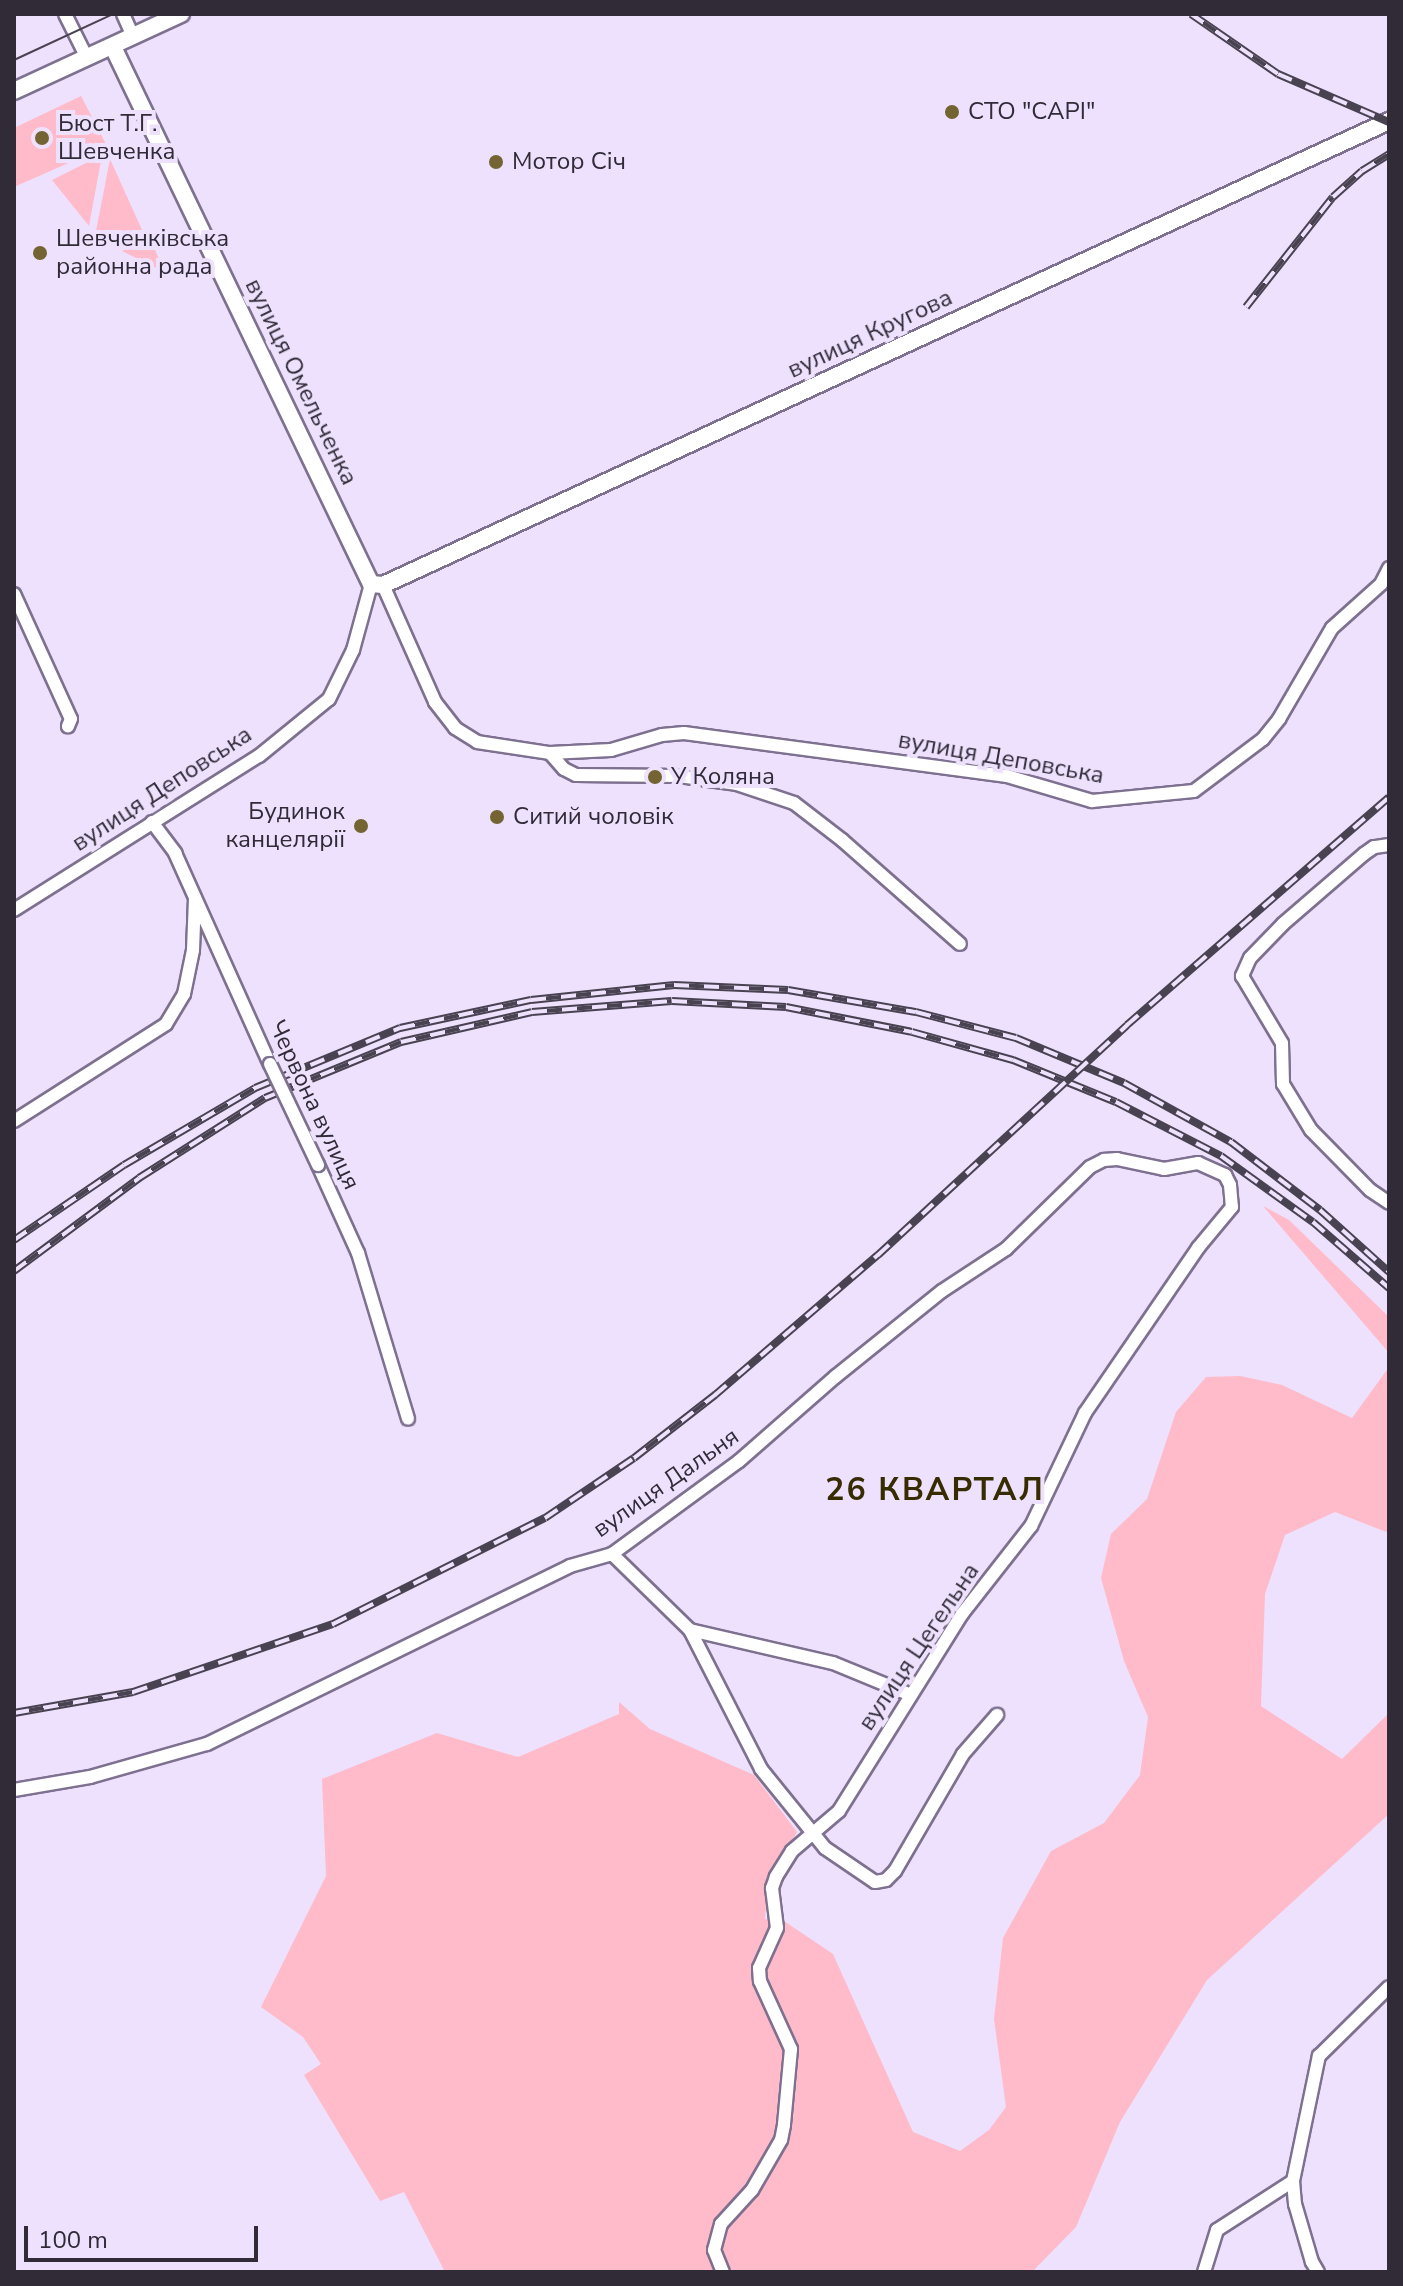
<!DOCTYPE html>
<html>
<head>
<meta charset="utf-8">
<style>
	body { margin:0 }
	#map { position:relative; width:1403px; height:2286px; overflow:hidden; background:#ede1fd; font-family:"Nunito Sans",sans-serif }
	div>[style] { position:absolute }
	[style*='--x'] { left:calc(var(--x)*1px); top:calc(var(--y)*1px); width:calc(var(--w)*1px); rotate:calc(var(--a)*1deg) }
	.green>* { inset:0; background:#ffbbca }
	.roads { filter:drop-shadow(2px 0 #7e7190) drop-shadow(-2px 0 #7e7190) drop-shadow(0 2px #7e7190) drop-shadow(0 -2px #7e7190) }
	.street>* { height:12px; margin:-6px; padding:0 6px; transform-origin:6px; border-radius:6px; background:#fff }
	.secondary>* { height:16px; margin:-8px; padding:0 8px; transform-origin:8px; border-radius:8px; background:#fff }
	.tram>* { height:2px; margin:-1px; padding:0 1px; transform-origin:1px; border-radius:1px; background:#494251 }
	.rail>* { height:8px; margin-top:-4px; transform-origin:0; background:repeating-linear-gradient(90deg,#ede1fd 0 15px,#494251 0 30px); box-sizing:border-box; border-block:2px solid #494251 }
	.bridges { filter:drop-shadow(2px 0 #7e7190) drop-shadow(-2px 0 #7e7190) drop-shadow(0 2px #7e7190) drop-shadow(0 -2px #7e7190) }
	.street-bridge>* { height:12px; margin:-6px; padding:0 6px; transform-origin:6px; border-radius:6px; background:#fff }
	.dots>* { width:22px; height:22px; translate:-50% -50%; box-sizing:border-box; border:4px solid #ede1fd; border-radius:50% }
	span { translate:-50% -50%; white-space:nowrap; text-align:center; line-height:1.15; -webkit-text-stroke:8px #ede1fd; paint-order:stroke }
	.poi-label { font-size:24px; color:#312b38 }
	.left { translate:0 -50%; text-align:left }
	.right { translate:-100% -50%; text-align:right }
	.street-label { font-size:24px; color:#312b38 }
	.district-label { font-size:32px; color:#372c00; font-weight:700; letter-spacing:2px }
	.frame { position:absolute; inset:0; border:16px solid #312b38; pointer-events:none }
	.scale { position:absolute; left:24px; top:2226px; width:234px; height:36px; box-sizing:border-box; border:4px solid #312b38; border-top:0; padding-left:10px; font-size:24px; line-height:28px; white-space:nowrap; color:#312b38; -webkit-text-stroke:6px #ede1fd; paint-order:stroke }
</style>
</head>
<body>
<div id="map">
	<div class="green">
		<div style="clip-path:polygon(81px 96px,107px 146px,14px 187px,14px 128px)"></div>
		<div style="clip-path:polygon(102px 155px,89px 226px,52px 180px)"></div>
		<div style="clip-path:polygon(110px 159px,143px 232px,102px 248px,96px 231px)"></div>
		<div style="clip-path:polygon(150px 237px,164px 272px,122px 251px)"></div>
		<div style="clip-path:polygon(1263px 1206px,1289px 1220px,1389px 1317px,1389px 1353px)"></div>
		<div style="clip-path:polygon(1389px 1367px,1389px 1533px,1335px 1512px,1285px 1535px,1265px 1594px,1261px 1706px,1342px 1759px,1389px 1713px,1389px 1814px,1207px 1980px,1120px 2122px,1076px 2227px,1032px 2272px,445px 2272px,404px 2192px,380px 2201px,304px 2075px,321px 2064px,303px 2037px,261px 2007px,326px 1876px,322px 1779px,437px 1733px,518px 1757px,619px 1714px,619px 1702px,650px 1729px,754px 1775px,797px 1832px,768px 1881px,765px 1919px,784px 1921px,833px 1954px,913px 2132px,960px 2151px,989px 2130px,1006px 2107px,994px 2019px,1003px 1938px,1051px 1851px,1104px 1823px,1140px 1775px,1148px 1717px,1124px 1661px,1101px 1578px,1111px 1534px,1147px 1499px,1176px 1412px,1206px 1377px,1240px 1376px,1282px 1385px,1352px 1418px)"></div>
	</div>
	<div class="roads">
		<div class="street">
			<div style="--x:65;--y:14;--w:49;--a:63.4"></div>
			<div style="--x:123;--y:14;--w:24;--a:66"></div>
			<div style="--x:383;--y:585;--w:128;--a:66"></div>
			<div style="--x:435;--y:702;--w:33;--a:52"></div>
			<div style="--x:455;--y:728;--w:26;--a:32"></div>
			<div style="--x:477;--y:742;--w:74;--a:8.6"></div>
			<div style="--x:550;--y:753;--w:21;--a:49"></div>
			<div style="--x:564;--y:769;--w:13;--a:27"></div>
			<div style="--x:576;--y:775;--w:103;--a:0.6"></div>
			<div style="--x:679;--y:776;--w:59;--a:7.9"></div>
			<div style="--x:737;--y:784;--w:60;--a:18.4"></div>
			<div style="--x:794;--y:803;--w:61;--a:37.6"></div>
			<div style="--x:842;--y:840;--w:157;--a:41.4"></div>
			<div style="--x:14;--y:594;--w:137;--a:65.5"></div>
			<div style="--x:71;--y:719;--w:8;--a:113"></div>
			<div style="--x:550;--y:753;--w:61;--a:-2.8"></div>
			<div style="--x:611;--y:750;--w:53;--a:-16.4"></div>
			<div style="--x:662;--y:735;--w:22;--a:-5"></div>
			<div style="--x:684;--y:733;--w:326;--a:7.6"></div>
			<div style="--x:1007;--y:776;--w:89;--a:16.4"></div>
			<div style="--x:1092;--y:801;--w:102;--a:-5.6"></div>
			<div style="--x:1194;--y:791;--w:86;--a:-37"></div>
			<div style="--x:1263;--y:739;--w:26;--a:-51"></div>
			<div style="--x:1279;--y:719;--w:105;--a:-59.8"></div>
			<div style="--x:1332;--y:628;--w:66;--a:-41.9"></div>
			<div style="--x:1381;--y:584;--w:18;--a:-63"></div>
			<div style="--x:152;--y:822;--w:39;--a:53"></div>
			<div style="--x:175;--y:853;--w:231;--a:65.8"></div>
			<div style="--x:1389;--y:845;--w:15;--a:172"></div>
			<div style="--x:1374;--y:847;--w:12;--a:145"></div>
			<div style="--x:1364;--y:854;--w:107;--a:139.2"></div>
			<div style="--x:1283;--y:924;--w:47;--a:134.1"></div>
			<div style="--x:1250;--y:958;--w:20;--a:114"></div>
			<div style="--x:1242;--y:976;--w:78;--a:59.2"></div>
			<div style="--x:1282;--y:1043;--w:41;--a:88.6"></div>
			<div style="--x:1283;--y:1084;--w:54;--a:58.7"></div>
			<div style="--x:1311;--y:1130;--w:84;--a:45.5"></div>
			<div style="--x:1370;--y:1190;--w:23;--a:34"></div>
			<div style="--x:14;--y:910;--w:289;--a:-32.2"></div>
			<div style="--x:259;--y:756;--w:90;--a:-39.2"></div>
			<div style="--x:329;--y:699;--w:55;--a:-63.9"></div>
			<div style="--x:353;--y:650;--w:68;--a:-74.7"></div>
			<div style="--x:14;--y:1121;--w:180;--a:-32.5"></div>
			<div style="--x:166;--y:1024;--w:35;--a:-59"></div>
			<div style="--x:184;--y:994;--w:45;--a:-78.4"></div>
			<div style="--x:193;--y:950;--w:52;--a:-87.8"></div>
			<div style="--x:318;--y:1165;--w:97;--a:65.6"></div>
			<div style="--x:358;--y:1253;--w:173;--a:73.2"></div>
			<div style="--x:612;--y:1554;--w:109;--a:44.3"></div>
			<div style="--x:690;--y:1630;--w:147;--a:13"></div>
			<div style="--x:833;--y:1663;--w:84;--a:22.3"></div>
			<div style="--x:690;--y:1630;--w:156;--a:62.9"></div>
			<div style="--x:761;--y:1769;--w:102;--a:51"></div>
			<div style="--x:825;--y:1848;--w:60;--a:34.2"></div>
			<div style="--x:875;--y:1882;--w:11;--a:-10"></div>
			<div style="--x:886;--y:1880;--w:13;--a:-45"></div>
			<div style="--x:895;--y:1871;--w:135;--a:-59.8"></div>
			<div style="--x:963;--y:1754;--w:52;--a:-48.9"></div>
			<div style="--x:14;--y:1790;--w:77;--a:-9.7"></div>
			<div style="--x:90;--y:1777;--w:122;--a:-15.8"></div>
			<div style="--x:207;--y:1744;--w:404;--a:-26.1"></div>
			<div style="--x:570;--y:1566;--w:44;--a:-15.9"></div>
			<div style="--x:612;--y:1554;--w:157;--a:-36.2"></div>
			<div style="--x:739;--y:1461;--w:128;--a:-41.2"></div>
			<div style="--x:835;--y:1377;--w:137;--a:-38.8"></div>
			<div style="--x:942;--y:1291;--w:77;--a:-33.3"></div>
			<div style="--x:1006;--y:1249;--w:117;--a:-44.3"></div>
			<div style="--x:1090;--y:1167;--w:16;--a:-27"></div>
			<div style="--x:1104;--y:1160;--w:13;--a:-4"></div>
			<div style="--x:1117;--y:1159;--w:48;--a:12"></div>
			<div style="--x:1164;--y:1169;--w:35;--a:-10"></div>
			<div style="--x:1198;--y:1163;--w:30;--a:24"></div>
			<div style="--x:1225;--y:1175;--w:11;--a:63"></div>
			<div style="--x:1230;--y:1185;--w:22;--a:85"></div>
			<div style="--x:1232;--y:1207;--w:53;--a:129.7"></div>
			<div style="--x:1198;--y:1248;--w:200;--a:124.4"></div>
			<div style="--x:1085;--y:1413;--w:125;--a:115.5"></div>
			<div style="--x:1031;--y:1526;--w:112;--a:128.1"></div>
			<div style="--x:962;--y:1614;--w:232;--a:122"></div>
			<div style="--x:839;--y:1811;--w:62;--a:139.6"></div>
			<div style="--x:792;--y:1851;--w:31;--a:122"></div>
			<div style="--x:776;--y:1877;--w:12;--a:110"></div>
			<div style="--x:772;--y:1888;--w:40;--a:82.9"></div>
			<div style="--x:777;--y:1928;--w:44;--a:114.2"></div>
			<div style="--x:759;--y:1968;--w:13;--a:86"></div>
			<div style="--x:760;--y:1981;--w:75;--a:65.5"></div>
			<div style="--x:791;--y:2049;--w:76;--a:95.3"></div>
			<div style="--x:784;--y:2125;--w:15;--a:101"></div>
			<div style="--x:781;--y:2140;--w:58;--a:120.1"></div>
			<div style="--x:752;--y:2190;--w:46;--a:132.4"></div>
			<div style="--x:721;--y:2224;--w:27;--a:105"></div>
			<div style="--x:714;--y:2250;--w:24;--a:68"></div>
			<div style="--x:1204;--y:2272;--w:44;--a:-72.8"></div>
			<div style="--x:1217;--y:2230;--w:90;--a:-32.8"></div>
			<div style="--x:1318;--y:2272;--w:12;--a:-121"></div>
			<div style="--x:1312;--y:2262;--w:60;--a:-106.3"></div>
			<div style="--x:1295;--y:2204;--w:23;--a:-95"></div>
			<div style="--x:1293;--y:2181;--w:128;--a:-78.3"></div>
			<div style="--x:1319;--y:2056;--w:98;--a:-44.6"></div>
		</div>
		<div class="secondary">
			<div style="--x:113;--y:47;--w:596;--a:64.34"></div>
			<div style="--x:371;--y:584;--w:12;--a:5"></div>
			<div style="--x:383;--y:585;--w:1108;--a:-24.76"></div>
			<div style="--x:14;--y:91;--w:184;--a:-24.8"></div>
		</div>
	</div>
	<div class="tram">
		<div style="--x:14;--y:60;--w:109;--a:-24.9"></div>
	</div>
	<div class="rail">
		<div style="--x:1191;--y:14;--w:106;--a:34.6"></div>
		<div style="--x:1278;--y:74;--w:121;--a:23.4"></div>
		<div style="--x:1246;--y:307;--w:140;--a:-51.7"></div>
		<div style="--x:1333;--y:197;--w:39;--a:-42"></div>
		<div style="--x:1362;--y:171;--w:32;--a:-32"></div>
		<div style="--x:14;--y:1240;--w:133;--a:-34.3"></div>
		<div style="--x:124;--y:1165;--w:152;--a:-30.4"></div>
		<div style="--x:255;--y:1088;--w:157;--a:-22.5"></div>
		<div style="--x:400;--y:1028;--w:134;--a:-12.1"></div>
		<div style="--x:531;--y:1000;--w:144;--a:-6"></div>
		<div style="--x:674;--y:985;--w:114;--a:2.5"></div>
		<div style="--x:788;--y:990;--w:130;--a:9.8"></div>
		<div style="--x:916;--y:1012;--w:103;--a:14.6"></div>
		<div style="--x:1016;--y:1038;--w:117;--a:22.6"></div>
		<div style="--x:1124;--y:1083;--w:122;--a:28.9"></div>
		<div style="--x:1231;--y:1142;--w:112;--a:37.4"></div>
		<div style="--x:1320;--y:1210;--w:93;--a:41.9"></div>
		<div style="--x:14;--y:1271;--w:156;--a:-36.6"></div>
		<div style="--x:139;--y:1178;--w:149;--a:-32.4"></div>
		<div style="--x:265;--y:1098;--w:147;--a:-22.4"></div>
		<div style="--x:401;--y:1042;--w:134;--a:-12.9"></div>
		<div style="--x:532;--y:1012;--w:140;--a:-4.5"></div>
		<div style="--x:672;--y:1001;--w:114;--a:3"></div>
		<div style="--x:786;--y:1007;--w:128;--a:11.2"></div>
		<div style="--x:912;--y:1032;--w:105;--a:15.5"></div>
		<div style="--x:1013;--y:1060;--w:111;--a:22.2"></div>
		<div style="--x:1116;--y:1102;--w:118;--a:27.2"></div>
		<div style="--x:1221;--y:1156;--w:113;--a:35.7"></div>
		<div style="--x:1313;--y:1222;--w:101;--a:41"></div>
		<div style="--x:14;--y:1713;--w:121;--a:-10"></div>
		<div style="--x:133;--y:1692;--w:211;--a:-18.8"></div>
		<div style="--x:333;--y:1624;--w:237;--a:-26.6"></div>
		<div style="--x:545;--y:1518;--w:107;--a:-34"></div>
		<div style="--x:634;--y:1458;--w:103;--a:-37.9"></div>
		<div style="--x:715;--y:1395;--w:215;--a:-40.7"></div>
		<div style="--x:878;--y:1255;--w:339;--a:-42.7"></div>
		<div style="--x:1127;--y:1025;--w:347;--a:-41"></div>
	</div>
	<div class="bridges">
		<div class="street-bridge">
			<div style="--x:270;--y:1064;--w:112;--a:64.6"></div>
		</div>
	</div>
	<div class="dots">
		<div style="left:952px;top:112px;background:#736432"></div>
		<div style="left:42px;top:138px;background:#736432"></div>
		<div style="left:496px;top:162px;background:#736432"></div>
		<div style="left:40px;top:253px;background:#736432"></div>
		<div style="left:655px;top:777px;background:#736432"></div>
		<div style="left:497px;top:817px;background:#736432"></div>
		<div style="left:361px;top:826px;background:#736432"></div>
	</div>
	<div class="poi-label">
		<span class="left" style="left:968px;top:112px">СТО "CAPI"</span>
		<span class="left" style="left:58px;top:138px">Бюст Т.Г.<br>Шевченка</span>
		<span class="left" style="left:512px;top:162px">Мотор Січ</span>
		<span class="left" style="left:56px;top:253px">Шевченківська<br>районна рада</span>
		<span class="left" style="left:671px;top:777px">У Коляна</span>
		<span class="right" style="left:345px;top:826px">Будинок<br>канцелярії</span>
		<span class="left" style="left:513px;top:817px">Ситий чоловік</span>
	</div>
	<div class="street-label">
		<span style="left:870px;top:334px;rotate:-25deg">вулиця Кругова</span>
		<span style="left:301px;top:382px;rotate:64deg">вулиця Омельченка</span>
		<span style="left:1001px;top:758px;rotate:10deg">вулиця Деповська</span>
		<span style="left:162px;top:789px;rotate:-33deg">вулиця Деповська</span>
		<span style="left:314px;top:1105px;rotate:65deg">Червона вулиця</span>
		<span style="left:666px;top:1483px;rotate:-35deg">вулиця Дальня</span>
		<span style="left:919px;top:1647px;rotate:-56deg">вулиця Цегельна</span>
	</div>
	<div class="district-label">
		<span style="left:935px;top:1490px">26 КВАРТАЛ</span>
	</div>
	<div class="frame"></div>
	<div class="scale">100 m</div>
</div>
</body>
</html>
